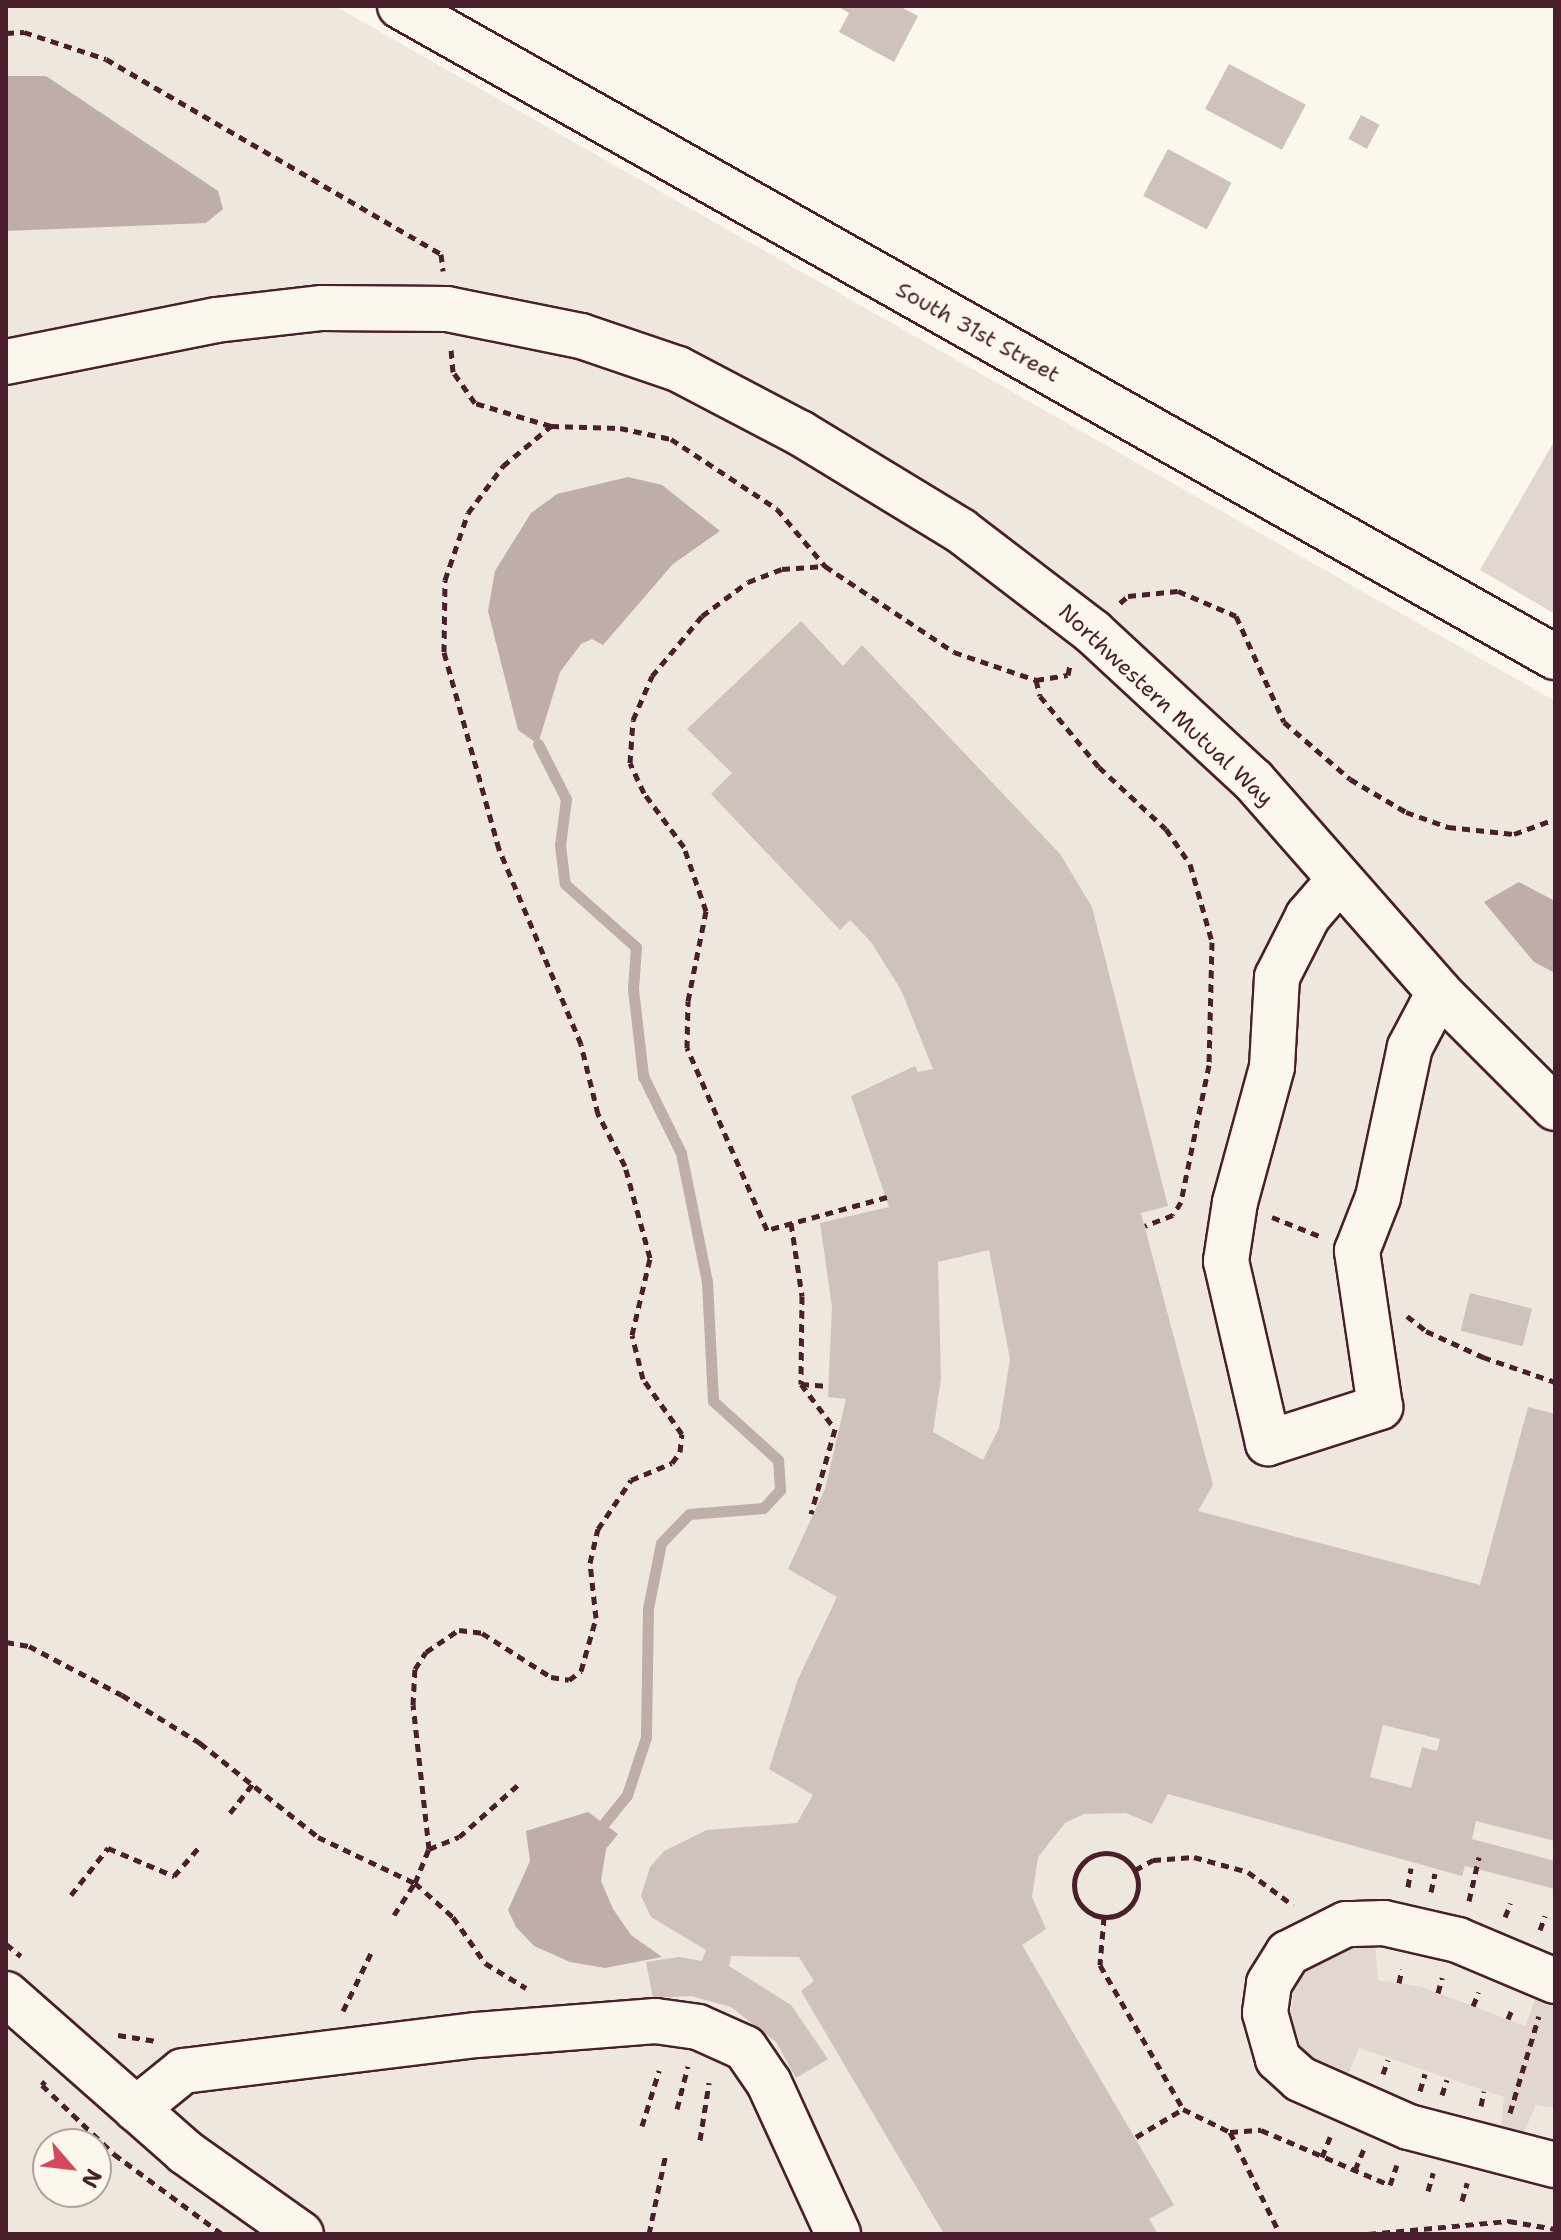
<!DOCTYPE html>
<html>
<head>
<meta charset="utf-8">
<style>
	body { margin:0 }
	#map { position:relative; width:1561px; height:2240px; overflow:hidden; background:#fbf7ec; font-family:"Shantell Sans",sans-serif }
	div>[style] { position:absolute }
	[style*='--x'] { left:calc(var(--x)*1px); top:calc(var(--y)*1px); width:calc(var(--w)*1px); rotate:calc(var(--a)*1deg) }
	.built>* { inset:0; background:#eee7de }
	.green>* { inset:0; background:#e2d7d0 }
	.water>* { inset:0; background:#bfadaa }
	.stream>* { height:11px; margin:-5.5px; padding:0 5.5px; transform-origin:5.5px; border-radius:5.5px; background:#bfadaa }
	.building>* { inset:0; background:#cfc2bc; transform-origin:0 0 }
	.path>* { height:5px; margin-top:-2.5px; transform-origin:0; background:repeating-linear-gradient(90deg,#4a1f2b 0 8px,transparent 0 14px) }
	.path>.ring { margin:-2.5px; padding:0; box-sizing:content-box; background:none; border:5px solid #4a1f2b; border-radius:50% }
	.roads { filter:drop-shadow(2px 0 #4a1f2b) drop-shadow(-2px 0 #4a1f2b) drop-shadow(0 2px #4a1f2b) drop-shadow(0 -2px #4a1f2b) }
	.minor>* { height:44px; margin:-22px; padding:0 22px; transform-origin:22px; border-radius:22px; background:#fbf7ec }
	span { translate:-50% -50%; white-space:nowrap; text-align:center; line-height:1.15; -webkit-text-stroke:6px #fbf7ec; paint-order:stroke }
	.street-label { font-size:22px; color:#4a1f2b }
	.frame { position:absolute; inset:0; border:8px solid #4a1f2b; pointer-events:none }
	.north { position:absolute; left:32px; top:2128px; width:80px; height:80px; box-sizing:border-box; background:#fbf7ec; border:2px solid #b4a19f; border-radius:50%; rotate:118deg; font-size:22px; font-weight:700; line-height:32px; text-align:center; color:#4a1f2b }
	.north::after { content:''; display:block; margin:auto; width:28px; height:36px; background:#d1495b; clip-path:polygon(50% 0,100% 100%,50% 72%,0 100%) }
</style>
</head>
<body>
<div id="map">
	<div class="built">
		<div style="clip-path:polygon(evenodd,6px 6px,335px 6px,1555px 701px,1555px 2234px,6px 2234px,6px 6px,48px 2144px,96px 2144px,96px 2192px,48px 2192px,48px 2144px)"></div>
	</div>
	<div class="green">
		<div style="clip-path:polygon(1555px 440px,1555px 614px,1480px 570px)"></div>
		<div style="clip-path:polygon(1375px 1945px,1378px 1980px,1422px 1987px,1525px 2026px,1535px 2000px,1555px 2001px,1555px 2108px,1536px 2105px,1521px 2139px,1500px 2132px,1504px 2097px,1359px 2048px,1347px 2077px,1324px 2070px,1305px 2056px,1290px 2022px,1294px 1988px,1304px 1970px,1340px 1946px)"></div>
	</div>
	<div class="water">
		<div style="clip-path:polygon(6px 76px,46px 76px,218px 191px,223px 209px,206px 223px,6px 231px)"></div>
		<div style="clip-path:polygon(628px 477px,662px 485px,720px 531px,673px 564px,603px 645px,592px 639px,581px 644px,560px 672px,538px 744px,518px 730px,488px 611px,495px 571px,531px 513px,557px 494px)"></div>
		<div style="clip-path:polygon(1519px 882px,1555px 901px,1555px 973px,1534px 962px,1484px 902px)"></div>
		<div style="clip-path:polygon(588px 1812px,618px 1834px,606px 1849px,601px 1881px,613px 1909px,631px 1935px,662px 1957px,605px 1968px,570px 1962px,534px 1946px,516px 1927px,508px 1910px,530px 1861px,526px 1831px)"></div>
	</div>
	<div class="stream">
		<div style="--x:538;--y:744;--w:62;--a:63"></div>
		<div style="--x:566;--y:799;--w:46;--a:97.4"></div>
		<div style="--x:560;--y:845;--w:39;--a:83"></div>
		<div style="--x:565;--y:884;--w:95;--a:41.6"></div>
		<div style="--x:636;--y:947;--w:42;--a:94.1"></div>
		<div style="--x:633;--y:989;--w:88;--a:83.4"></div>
		<div style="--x:643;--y:1076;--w:86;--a:63.7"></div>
		<div style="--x:681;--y:1153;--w:132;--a:78.6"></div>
		<div style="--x:707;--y:1282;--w:119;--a:87.1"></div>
		<div style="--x:713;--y:1401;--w:88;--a:42.2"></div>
		<div style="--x:778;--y:1460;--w:30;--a:86"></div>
		<div style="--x:780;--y:1490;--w:25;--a:133"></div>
		<div style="--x:763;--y:1508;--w:74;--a:175.4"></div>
		<div style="--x:689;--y:1514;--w:40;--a:134"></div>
		<div style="--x:661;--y:1543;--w:66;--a:101.3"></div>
		<div style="--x:648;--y:1608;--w:129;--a:90.9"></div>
		<div style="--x:646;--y:1737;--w:61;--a:108.1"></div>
		<div style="--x:627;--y:1795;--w:36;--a:129"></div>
	</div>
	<div class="building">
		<div style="clip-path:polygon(837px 6px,899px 6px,918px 16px,894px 62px,839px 32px,849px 13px)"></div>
		<div style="left:1229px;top:64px;width:87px;height:51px;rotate:28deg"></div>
		<div style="left:1361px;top:115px;width:21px;height:27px;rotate:28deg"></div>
		<div style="left:1168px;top:149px;width:72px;height:53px;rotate:28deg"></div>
		<div style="clip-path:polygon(evenodd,801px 621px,843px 666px,862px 645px,1060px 854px,1092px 907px,1168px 1206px,1141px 1213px,1213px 1485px,1198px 1511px,1480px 1585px,1528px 1407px,1555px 1414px,1555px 1841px,1476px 1821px,1472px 1839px,1555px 1861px,1555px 1889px,1465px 1866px,1462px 1876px,1168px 1794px,1152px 1824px,1126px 1813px,1084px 1814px,1065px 1823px,1038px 1857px,1032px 1897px,1046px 1929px,1022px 1945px,1174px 2205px,1149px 2219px,1158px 2234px,944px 2234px,801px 1991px,814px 1981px,799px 1957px,731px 1956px,729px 1966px,791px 2005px,828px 2059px,796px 2078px,776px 2042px,731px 2007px,691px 1996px,653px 1998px,646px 1962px,679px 1957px,702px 1961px,706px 1950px,651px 1917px,641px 1896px,650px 1867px,664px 1851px,707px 1830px,797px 1823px,813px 1795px,769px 1769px,798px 1679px,837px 1597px,788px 1569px,825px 1489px,846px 1399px,828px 1397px,832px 1307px,820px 1223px,889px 1207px,851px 1096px,915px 1066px,918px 1072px,933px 1069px,901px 990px,871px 942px,850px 920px,840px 930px,711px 794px,732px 773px,687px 729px,801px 621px,989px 1250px,1010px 1359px,999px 1428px,983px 1460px,933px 1432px,941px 1379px,938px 1262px,989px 1250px,801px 621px,1383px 1725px,1440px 1739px,1437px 1751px,1422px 1747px,1411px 1788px,1370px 1777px,1383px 1725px)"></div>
		<div style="left:1470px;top:1293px;width:64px;height:39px;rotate:14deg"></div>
	</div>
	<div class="path">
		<div style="--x:6;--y:33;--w:18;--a:-3"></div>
		<div style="--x:24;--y:32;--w:86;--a:18.2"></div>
		<div style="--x:106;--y:59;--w:388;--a:30.2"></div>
		<div style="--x:441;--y:254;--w:17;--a:83"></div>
		<div style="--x:551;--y:426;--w:69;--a:1.7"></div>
		<div style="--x:620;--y:428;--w:52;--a:12.2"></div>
		<div style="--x:671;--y:439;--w:127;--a:33.4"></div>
		<div style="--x:777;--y:509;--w:75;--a:49.9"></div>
		<div style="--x:1120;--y:603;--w:11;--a:-41"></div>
		<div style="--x:1128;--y:596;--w:50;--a:-5.7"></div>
		<div style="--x:1178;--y:591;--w:63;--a:23.3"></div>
		<div style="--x:1236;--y:616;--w:116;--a:65.6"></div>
		<div style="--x:1284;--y:722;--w:87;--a:40.8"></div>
		<div style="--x:1350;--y:779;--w:65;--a:30.5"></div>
		<div style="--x:1406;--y:812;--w:45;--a:19.7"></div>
		<div style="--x:1448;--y:827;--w:66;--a:6.1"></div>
		<div style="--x:1514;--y:834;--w:44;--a:-20.1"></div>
		<div style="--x:1036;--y:680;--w:16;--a:76"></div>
		<div style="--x:1040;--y:696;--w:92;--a:50.3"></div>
		<div style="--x:1099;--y:767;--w:91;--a:42.8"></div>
		<div style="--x:1166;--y:829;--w:42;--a:55.6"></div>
		<div style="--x:1190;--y:864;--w:81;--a:74.2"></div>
		<div style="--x:1212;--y:942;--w:123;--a:91.4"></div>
		<div style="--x:1209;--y:1065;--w:140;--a:101.6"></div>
		<div style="--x:1181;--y:1202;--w:15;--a:122"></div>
		<div style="--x:1173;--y:1215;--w:30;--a:159"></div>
		<div style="--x:887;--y:1197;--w:124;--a:164.6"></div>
		<div style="--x:767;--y:1230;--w:199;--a:-113.7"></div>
		<div style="--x:687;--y:1048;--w:47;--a:-88.8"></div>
		<div style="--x:688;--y:1001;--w:92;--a:-78.7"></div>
		<div style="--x:706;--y:911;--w:68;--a:-109"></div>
		<div style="--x:684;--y:847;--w:67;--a:-126.5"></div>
		<div style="--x:644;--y:793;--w:33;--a:-115"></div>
		<div style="--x:630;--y:763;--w:43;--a:-86"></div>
		<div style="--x:633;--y:720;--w:48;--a:-66.6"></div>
		<div style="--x:652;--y:676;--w:78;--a:-50.2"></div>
		<div style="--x:702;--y:616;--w:57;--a:-36.5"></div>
		<div style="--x:748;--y:582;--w:36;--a:-21"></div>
		<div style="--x:782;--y:569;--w:43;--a:-4"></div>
		<div style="--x:825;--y:566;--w:155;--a:33.7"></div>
		<div style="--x:954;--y:652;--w:87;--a:18.9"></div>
		<div style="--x:1036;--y:680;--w:32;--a:-9"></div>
		<div style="--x:1068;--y:675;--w:10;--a:-79"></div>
		<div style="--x:1272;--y:1217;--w:54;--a:21.8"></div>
		<div style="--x:791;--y:1223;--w:74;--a:81.4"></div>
		<div style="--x:802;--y:1296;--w:88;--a:90.7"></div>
		<div style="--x:801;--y:1384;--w:28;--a:4"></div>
		<div style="--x:1407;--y:1316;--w:24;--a:38"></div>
		<div style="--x:1426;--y:1331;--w:63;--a:24.5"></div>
		<div style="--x:1483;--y:1357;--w:76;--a:19.1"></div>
		<div style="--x:801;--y:1384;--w:56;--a:52.9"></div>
		<div style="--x:835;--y:1429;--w:88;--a:105.8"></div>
		<div style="--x:6;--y:1642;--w:23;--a:10"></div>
		<div style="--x:29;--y:1646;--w:105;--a:27.8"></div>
		<div style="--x:122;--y:1695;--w:92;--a:31.6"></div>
		<div style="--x:200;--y:1743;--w:151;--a:38.5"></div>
		<div style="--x:318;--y:1837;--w:107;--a:25.4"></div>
		<div style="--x:415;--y:1883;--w:37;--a:-68"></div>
		<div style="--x:429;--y:1849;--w:145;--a:-96.3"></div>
		<div style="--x:413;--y:1705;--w:36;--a:-87"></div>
		<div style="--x:415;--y:1669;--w:20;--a:-57"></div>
		<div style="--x:426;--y:1652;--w:40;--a:-34"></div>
		<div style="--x:459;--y:1630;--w:23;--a:7"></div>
		<div style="--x:482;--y:1633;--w:82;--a:32.5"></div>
		<div style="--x:551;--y:1677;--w:18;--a:9"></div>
		<div style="--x:569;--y:1680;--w:15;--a:-37"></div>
		<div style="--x:581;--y:1671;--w:55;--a:-74.2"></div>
		<div style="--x:596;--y:1618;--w:55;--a:-96.2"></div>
		<div style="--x:590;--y:1563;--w:35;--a:-77"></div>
		<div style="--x:598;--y:1529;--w:59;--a:-56"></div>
		<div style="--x:631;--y:1480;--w:44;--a:-22.5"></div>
		<div style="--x:672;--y:1463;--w:14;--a:-54"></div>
		<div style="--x:680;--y:1452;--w:18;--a:-84"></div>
		<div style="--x:682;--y:1434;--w:67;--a:-125.3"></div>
		<div style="--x:643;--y:1379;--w:45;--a:-104"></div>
		<div style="--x:632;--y:1335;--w:79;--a:-76.8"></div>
		<div style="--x:650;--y:1258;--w:95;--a:-105.2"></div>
		<div style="--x:625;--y:1166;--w:59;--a:-117.4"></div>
		<div style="--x:598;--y:1114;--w:72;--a:-103.7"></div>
		<div style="--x:581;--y:1044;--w:212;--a:-112.8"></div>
		<div style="--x:499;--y:849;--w:205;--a:-105.6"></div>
		<div style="--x:444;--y:652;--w:72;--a:-89.2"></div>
		<div style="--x:445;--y:580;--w:71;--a:-71.1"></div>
		<div style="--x:468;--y:513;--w:59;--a:-53.3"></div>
		<div style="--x:503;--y:466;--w:62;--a:-39.8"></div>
		<div style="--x:551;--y:426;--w:79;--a:-163.2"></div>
		<div style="--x:475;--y:403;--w:38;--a:-125"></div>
		<div style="--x:453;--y:372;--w:22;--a:-95"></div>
		<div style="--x:230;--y:1813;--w:37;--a:-52"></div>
		<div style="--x:429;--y:1849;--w:32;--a:-22"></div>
		<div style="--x:459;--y:1837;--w:81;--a:-41.5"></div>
		<div class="ring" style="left:1074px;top:1853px;width:59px;height:59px"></div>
		<div style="--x:1135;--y:1870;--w:21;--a:-29"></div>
		<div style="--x:1153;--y:1860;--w:41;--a:-4.2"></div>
		<div style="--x:1194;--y:1857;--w:56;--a:15.5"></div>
		<div style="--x:1248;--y:1872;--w:56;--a:36.3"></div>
		<div style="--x:1408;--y:1887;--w:19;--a:-81"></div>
		<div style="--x:1431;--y:1892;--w:19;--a:-78"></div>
		<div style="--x:71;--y:1895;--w:60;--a:-51.8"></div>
		<div style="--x:108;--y:1848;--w:72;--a:23"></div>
		<div style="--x:174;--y:1876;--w:38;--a:-49"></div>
		<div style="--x:1469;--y:1901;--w:45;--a:-77.2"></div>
		<div style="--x:394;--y:1915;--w:38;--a:-57"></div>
		<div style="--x:415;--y:1883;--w:51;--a:41.8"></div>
		<div style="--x:453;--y:1917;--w:56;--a:55.2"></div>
		<div style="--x:485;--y:1963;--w:48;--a:31.4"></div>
		<div style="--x:1104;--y:1917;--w:48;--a:94.8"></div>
		<div style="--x:1100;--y:1965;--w:166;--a:60"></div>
		<div style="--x:1183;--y:2109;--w:52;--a:26.1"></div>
		<div style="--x:1230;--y:2132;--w:31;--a:-4"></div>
		<div style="--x:1261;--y:2130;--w:140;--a:23.1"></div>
		<div style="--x:1390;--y:2185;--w:21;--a:-71"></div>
		<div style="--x:1505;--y:1917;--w:15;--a:-67"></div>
		<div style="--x:1540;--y:1930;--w:15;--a:-70"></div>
		<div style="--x:6;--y:1944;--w:19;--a:39"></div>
		<div style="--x:1399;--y:1983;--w:14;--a:-78"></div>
		<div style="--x:1438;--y:1993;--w:16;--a:-75"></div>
		<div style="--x:1473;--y:2006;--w:15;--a:-67"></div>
		<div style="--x:343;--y:2011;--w:64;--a:-64.2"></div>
		<div style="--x:1508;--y:2019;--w:13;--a:-67"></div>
		<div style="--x:118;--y:2035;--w:37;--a:9"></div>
		<div style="--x:1383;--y:2074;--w:15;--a:-70"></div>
		<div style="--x:45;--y:2081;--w:5;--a:127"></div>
		<div style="--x:42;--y:2085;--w:100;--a:43.8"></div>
		<div style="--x:114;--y:2154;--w:134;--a:36.5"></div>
		<div style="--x:1420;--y:2091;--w:18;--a:-74"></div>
		<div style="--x:1442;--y:2095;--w:16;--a:-72"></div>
		<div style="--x:1481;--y:2106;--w:15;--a:-79"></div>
		<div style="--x:677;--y:2109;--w:44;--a:-75.7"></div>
		<div style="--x:1510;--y:2113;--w:101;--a:-73.4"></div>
		<div style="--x:642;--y:2126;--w:58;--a:-72.8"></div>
		<div style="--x:1230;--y:2132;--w:114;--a:63.9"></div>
		<div style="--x:1136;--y:2137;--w:55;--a:-30.8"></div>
		<div style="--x:700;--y:2140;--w:58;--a:-81"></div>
		<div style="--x:1322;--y:2157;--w:22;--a:-68"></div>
		<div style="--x:1355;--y:2170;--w:23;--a:-67"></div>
		<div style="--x:1428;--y:2191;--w:19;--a:-74"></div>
		<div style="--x:1462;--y:2201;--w:19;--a:-74"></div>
		<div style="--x:649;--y:2234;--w:83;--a:-78.1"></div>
		<div style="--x:1368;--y:2234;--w:142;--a:-5.3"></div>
		<div style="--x:1509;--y:2221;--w:47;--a:9.9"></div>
	</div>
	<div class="roads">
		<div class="minor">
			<div style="--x:400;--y:6;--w:1326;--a:29.41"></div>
			<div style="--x:6;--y:362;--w:214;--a:-11.3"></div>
			<div style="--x:216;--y:320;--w:107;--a:-6.5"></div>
			<div style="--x:322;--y:308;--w:125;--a:0.5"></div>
			<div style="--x:447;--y:309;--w:137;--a:11.4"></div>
			<div style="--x:581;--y:336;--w:102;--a:18.8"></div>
			<div style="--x:678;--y:369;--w:138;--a:27.7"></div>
			<div style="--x:800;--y:433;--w:188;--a:31.3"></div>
			<div style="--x:961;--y:531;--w:166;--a:37.4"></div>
			<div style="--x:1093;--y:632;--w:218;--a:42.8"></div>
			<div style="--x:1253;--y:780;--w:282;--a:48.7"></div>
			<div style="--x:1439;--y:992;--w:164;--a:45"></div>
			<div style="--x:1339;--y:880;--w:48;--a:130.7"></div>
			<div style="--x:1308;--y:916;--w:68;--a:116.9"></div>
			<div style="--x:1277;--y:977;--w:90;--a:93.2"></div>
			<div style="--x:1272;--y:1067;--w:140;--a:105.3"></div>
			<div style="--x:1235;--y:1202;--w:60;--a:98.7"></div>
			<div style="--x:1226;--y:1261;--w:187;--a:77"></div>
			<div style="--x:1268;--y:1443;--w:118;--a:-17.8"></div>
			<div style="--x:1380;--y:1407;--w:158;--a:-98.4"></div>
			<div style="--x:1357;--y:1251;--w:58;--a:-68.7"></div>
			<div style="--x:1378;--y:1197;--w:153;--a:-78"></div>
			<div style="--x:1410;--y:1047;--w:62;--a:-62.2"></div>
			<div style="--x:1555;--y:1981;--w:105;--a:-157.1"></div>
			<div style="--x:1458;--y:1940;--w:76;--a:-167.1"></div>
			<div style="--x:1384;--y:1923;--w:38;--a:178"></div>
			<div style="--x:1346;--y:1924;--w:65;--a:153.4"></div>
			<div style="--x:1288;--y:1953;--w:36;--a:122"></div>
			<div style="--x:1269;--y:1984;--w:29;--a:98"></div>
			<div style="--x:1265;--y:2013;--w:48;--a:74.2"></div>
			<div style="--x:1278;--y:2059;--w:30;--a:42"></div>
			<div style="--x:1300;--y:2079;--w:119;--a:23.8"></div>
			<div style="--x:1409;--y:2127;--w:151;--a:14.6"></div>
			<div style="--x:6;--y:1994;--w:239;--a:41.4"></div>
			<div style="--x:185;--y:2152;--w:142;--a:35.3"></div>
			<div style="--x:136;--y:2109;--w:60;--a:-39"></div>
			<div style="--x:183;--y:2071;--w:296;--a:-7"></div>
			<div style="--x:477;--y:2035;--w:179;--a:-4.5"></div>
			<div style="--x:655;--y:2021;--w:43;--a:7.9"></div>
			<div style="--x:698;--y:2027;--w:51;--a:24.1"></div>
			<div style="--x:745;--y:2048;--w:42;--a:55.6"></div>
			<div style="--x:769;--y:2083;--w:166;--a:65.4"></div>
		</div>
	</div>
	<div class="street-label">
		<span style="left:978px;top:332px;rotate:29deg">South 31st Street</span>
		<span style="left:1166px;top:705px;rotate:43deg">Northwestern Mutual Way</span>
	</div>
	<div class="frame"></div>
	<div class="north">N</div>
</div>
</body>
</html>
